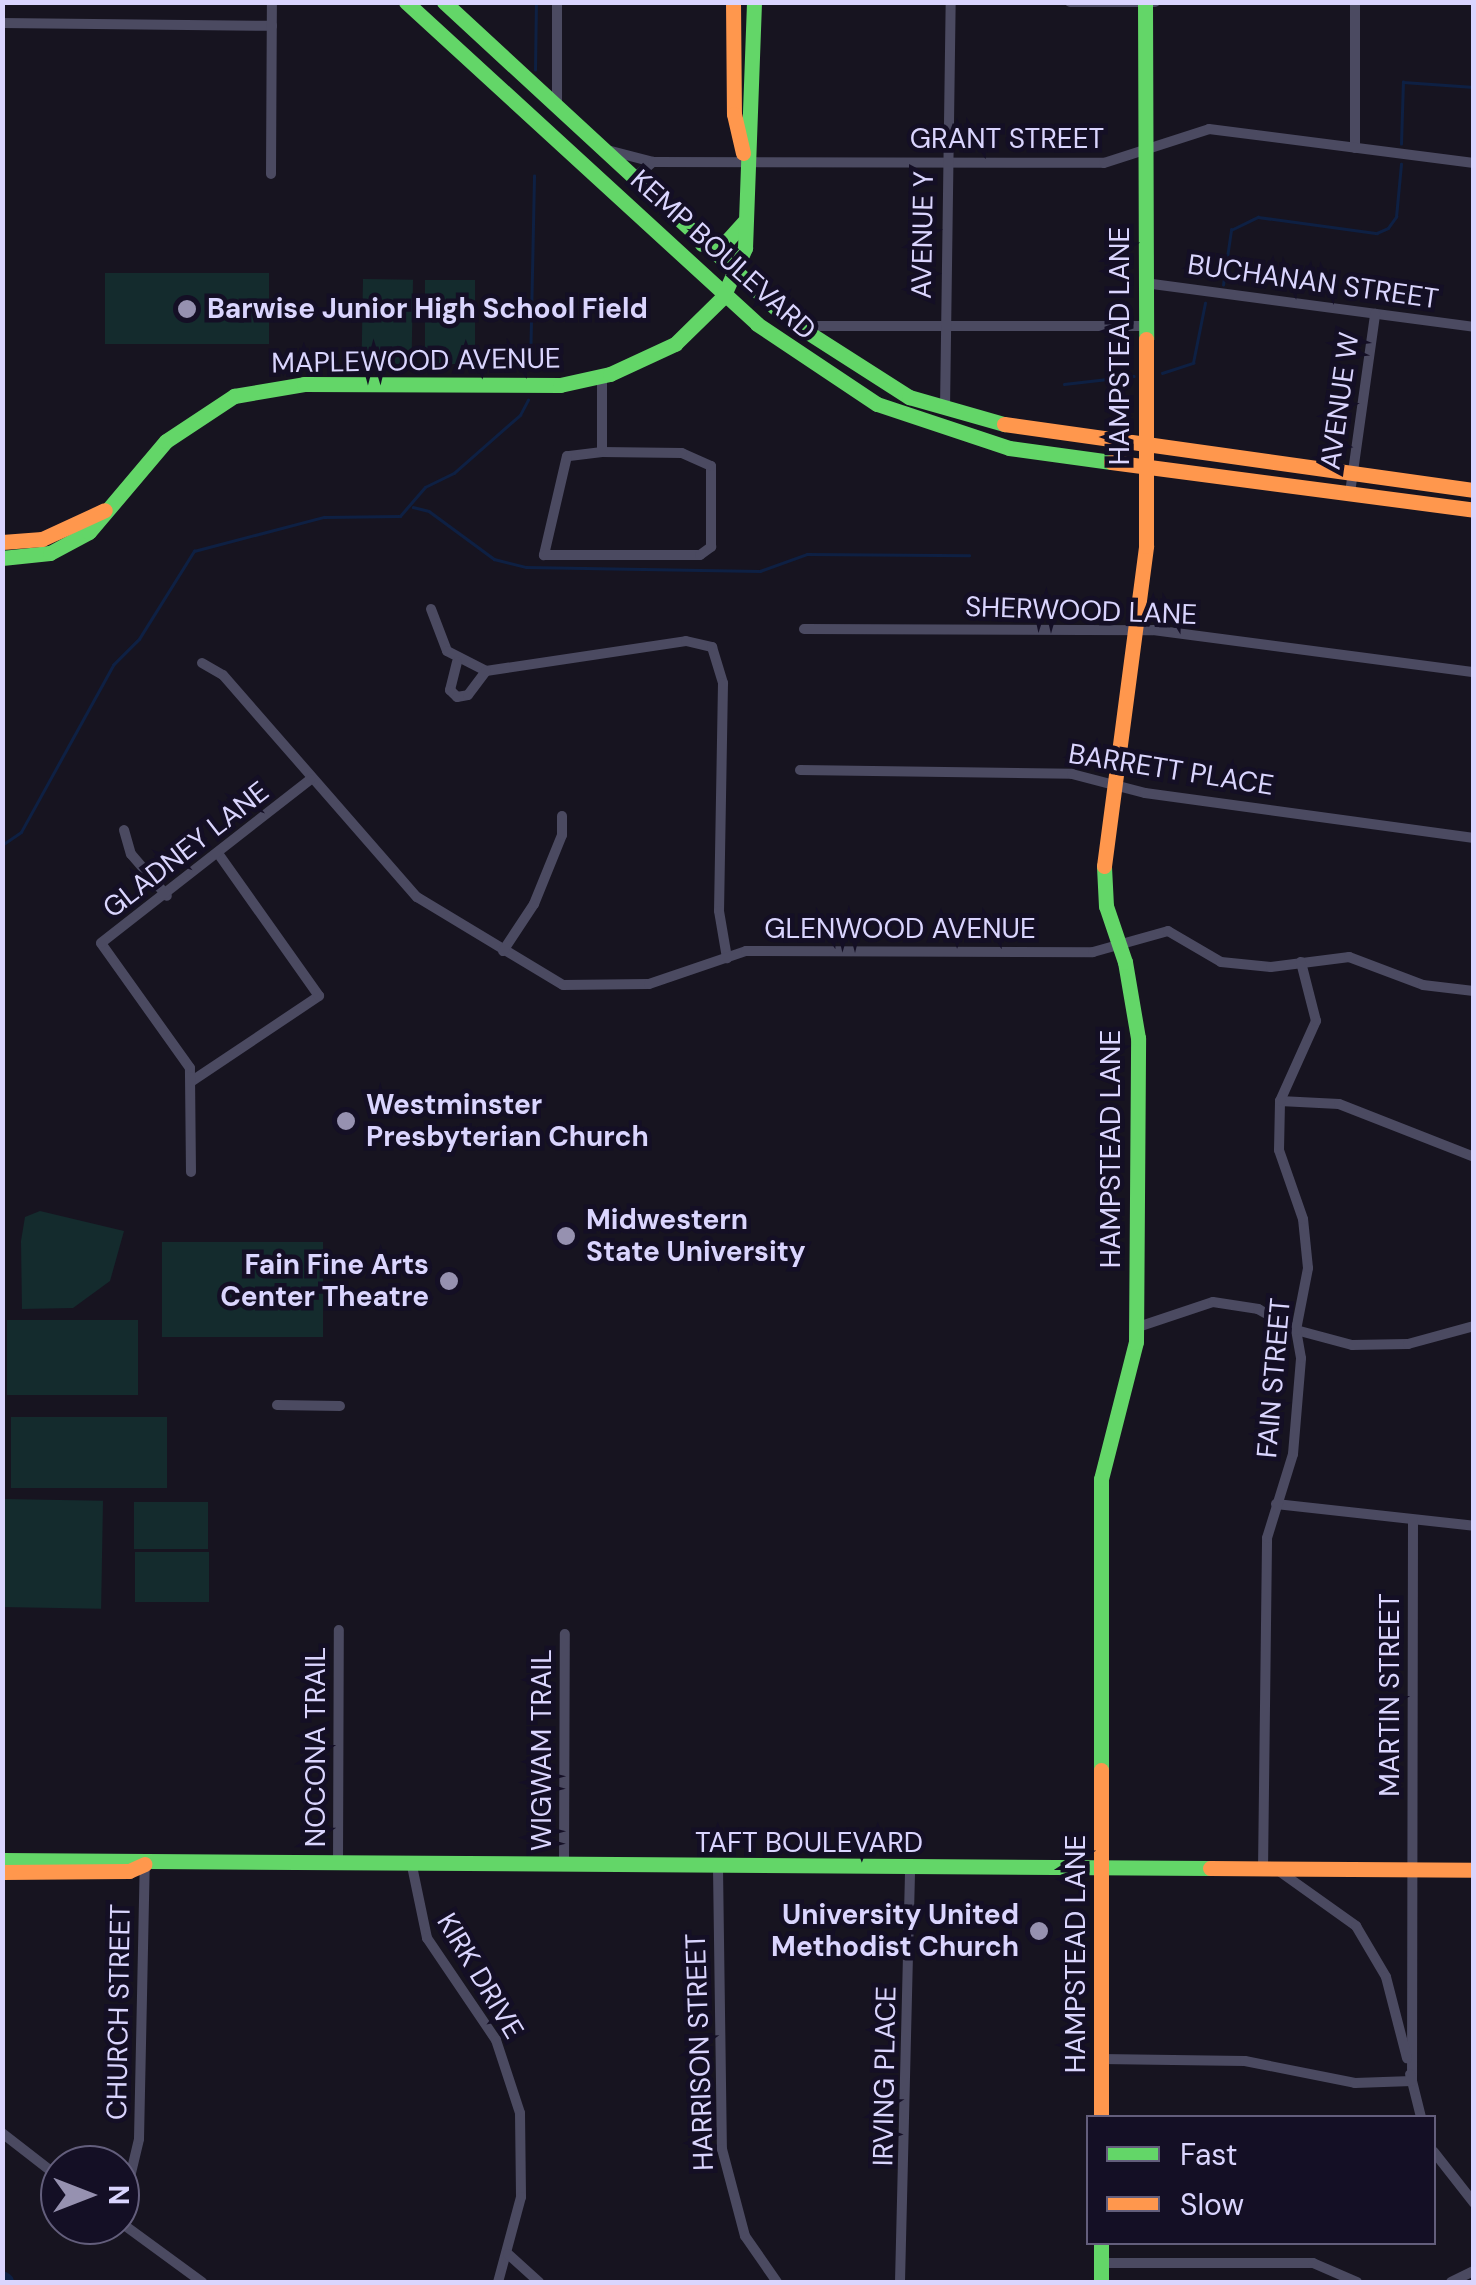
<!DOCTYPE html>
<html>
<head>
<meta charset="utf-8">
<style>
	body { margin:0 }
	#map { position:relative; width:1476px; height:2285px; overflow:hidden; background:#171420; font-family:"DM Sans",sans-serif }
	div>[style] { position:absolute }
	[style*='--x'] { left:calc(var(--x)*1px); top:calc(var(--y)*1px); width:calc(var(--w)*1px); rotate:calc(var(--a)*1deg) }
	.green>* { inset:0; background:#142b2d; transform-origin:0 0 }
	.stream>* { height:2.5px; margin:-1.25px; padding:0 1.25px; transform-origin:1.25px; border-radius:1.25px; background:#0e2043 }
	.river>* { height:18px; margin:-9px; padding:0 9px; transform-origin:9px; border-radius:9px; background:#0e2043 }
	.street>* { height:10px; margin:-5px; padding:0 5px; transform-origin:5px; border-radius:5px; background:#4b4a61 }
	.fast>* { height:15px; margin:-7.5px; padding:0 7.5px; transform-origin:7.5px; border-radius:7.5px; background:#63d668 }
	.slow>* { height:15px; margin:-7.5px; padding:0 7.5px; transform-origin:7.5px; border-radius:7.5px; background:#ff974d }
	.dots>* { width:28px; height:28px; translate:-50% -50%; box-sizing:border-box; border:5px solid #140f25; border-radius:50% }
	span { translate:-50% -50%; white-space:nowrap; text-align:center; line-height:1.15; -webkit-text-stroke:9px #140f25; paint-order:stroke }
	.street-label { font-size:28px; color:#dad5fe }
	.poi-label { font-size:28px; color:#dad5fe; font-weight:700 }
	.left { translate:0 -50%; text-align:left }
	.right { translate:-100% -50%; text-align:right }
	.frame { position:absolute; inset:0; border:5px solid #dad5fe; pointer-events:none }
	.legend { position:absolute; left:1086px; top:2115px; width:350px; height:130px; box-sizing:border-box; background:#140f25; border:2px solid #635e7c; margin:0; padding:12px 18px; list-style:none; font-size:30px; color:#dad5fe }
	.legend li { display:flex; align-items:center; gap:20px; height:50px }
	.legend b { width:50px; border:2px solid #635e7c }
	.north { position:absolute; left:40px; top:2145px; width:100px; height:100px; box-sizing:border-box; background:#140f25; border:2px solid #635e7c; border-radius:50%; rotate:90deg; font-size:28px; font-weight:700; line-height:40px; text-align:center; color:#dad5fe }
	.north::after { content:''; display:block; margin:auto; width:35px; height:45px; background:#9691b0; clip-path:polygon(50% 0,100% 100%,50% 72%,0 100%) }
</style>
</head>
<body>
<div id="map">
	<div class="green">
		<div style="left:269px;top:273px;width:71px;height:164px;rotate:90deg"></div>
		<div style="left:363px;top:279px;width:50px;height:86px;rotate:1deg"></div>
		<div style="left:425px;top:280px;width:50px;height:84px"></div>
		<div style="clip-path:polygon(40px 1211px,124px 1231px,110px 1281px,73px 1308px,22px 1309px,21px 1241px,25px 1217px)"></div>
		<div style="left:162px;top:1242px;width:161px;height:95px"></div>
		<div style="left:7px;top:1320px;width:131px;height:75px"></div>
		<div style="left:11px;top:1417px;width:156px;height:71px"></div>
		<div style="left:3px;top:1499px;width:100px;height:108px;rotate:1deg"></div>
		<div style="left:134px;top:1502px;width:74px;height:47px"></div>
		<div style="left:135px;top:1552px;width:74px;height:50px"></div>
	</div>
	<div class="stream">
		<div style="--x:535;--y:70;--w:68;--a:-89.2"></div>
		<div style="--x:1401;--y:144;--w:62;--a:-88.2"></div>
		<div style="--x:1403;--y:82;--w:71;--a:4"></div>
		<div style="--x:1223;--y:285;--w:56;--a:-81.7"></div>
		<div style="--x:1231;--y:230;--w:30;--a:-26"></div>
		<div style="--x:1258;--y:217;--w:120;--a:7.7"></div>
		<div style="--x:1377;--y:233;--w:12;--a:-24"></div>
		<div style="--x:1388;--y:228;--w:14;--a:-54"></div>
		<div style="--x:1396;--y:217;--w:53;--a:-84.6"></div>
		<div style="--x:530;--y:368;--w:192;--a:-88.8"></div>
		<div style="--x:1162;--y:373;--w:33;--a:-18"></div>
		<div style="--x:1193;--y:363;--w:61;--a:-78.7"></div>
		<div style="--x:1064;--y:384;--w:70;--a:-6.5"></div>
		<div style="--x:413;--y:507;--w:16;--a:14"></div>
		<div style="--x:429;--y:511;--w:81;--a:36.4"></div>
		<div style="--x:494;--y:559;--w:33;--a:14"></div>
		<div style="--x:526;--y:567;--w:234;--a:1"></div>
		<div style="--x:760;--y:571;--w:50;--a:-19.9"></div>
		<div style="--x:807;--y:554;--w:162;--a:0.4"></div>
		<div style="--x:2;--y:845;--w:23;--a:-34"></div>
		<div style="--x:21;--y:832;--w:191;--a:-61.1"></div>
		<div style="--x:113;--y:665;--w:37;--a:-45"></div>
		<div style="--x:139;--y:639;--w:104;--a:-58"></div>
		<div style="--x:194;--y:551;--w:134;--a:-14.7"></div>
		<div style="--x:324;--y:517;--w:76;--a:-0.8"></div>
		<div style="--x:400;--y:516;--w:38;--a:-49"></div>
		<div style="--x:425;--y:487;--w:32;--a:-26"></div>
		<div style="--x:454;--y:473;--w:88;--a:-41.3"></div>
		<div style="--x:520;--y:415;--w:17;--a:-62"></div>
	</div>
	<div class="river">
		<div style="--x:2;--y:2280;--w:4;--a:34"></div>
	</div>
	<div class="street">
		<div style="--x:1070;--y:2;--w:85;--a:0"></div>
		<div style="--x:1355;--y:2;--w:146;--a:90"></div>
		<div style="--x:2;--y:23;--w:270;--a:0.6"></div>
		<div style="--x:557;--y:105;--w:103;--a:-90"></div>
		<div style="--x:611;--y:151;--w:43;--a:14.7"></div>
		<div style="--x:271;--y:174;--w:172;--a:-89.7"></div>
		<div style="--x:632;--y:180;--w:28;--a:-41"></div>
		<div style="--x:653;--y:162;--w:451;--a:0.1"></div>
		<div style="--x:1104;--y:163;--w:110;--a:-17.9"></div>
		<div style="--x:1209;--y:129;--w:267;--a:7.3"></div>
		<div style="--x:1145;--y:283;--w:332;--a:7.6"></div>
		<div style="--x:801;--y:326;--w:344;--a:0"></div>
		<div style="--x:945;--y:409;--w:407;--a:-89.2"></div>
		<div style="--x:602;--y:452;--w:35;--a:173"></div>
		<div style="--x:567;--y:456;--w:102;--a:103.1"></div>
		<div style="--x:544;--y:555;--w:156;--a:0"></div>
		<div style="--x:700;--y:555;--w:14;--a:-36"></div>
		<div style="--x:711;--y:547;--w:81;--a:-90"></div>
		<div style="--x:711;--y:466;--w:32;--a:-156"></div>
		<div style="--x:682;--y:453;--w:80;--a:-179.3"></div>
		<div style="--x:602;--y:452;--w:76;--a:-90"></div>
		<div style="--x:1350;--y:493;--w:181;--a:-82"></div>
		<div style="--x:431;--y:609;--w:45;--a:69.1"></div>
		<div style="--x:447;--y:651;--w:44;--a:27.1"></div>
		<div style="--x:486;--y:671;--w:202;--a:-8.5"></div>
		<div style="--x:686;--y:641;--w:27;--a:13"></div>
		<div style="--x:712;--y:647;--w:38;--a:73"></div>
		<div style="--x:723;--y:683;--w:228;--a:91"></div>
		<div style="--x:719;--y:911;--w:48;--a:80.3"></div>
		<div style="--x:804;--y:629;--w:349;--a:0.2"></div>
		<div style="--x:1153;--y:630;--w:324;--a:7.5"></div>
		<div style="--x:457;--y:662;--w:29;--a:104"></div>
		<div style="--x:450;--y:690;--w:10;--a:45"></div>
		<div style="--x:457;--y:697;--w:11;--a:-10"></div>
		<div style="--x:468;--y:695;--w:30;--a:-53"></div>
		<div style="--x:202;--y:663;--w:24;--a:30"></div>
		<div style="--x:223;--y:675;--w:295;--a:48.9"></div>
		<div style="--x:417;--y:897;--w:170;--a:31.1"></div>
		<div style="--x:563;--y:985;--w:86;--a:-0.7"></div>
		<div style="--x:649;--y:984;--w:102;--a:-18.8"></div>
		<div style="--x:746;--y:951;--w:347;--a:0.2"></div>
		<div style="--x:1093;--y:952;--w:78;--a:-15.6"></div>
		<div style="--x:1168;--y:931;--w:61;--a:30.3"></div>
		<div style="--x:1221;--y:962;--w:50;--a:5.7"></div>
		<div style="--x:1271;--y:967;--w:79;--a:-7.3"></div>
		<div style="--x:1349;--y:957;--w:79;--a:20.7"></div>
		<div style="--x:1423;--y:985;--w:51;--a:6.7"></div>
		<div style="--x:800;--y:770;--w:272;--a:0.8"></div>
		<div style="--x:1072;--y:774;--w:75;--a:14.6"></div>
		<div style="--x:1145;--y:793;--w:332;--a:7.8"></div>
		<div style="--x:124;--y:830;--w:25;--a:74"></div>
		<div style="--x:131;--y:854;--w:55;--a:49.4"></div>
		<div style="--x:503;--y:951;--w:56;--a:-56.6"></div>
		<div style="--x:534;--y:904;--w:74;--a:-67.9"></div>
		<div style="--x:562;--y:835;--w:19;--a:-90"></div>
		<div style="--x:192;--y:1081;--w:153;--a:-33.8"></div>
		<div style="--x:319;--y:996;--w:171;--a:-125.3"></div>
		<div style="--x:1280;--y:1101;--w:59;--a:2.9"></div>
		<div style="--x:1339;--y:1104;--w:145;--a:21.4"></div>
		<div style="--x:191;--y:1172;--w:104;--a:-90.6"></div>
		<div style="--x:190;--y:1068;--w:153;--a:-125.5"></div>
		<div style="--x:101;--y:943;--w:266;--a:-38"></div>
		<div style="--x:1135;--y:1328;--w:82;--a:-18.4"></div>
		<div style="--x:1213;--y:1302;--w:46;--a:8.8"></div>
		<div style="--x:1258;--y:1309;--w:43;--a:28.9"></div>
		<div style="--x:1296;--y:1330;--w:58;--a:15"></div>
		<div style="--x:1352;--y:1345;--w:56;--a:-1"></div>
		<div style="--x:1408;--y:1344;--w:68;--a:-15.3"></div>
		<div style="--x:277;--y:1405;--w:63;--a:0.9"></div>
		<div style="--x:1276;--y:1504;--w:199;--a:6.3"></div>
		<div style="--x:1413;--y:1520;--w:561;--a:90.1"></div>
		<div style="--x:1412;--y:2081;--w:38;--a:76"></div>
		<div style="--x:338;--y:1864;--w:234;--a:-89.8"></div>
		<div style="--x:564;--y:1865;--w:231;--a:-89.8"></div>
		<div style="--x:412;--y:1866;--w:74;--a:78.2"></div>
		<div style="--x:427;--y:1938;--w:123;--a:55.9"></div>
		<div style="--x:496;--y:2040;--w:77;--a:71.8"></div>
		<div style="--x:520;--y:2113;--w:84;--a:89.3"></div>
		<div style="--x:521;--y:2197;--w:88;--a:105.1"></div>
		<div style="--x:718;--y:1868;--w:281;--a:89.2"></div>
		<div style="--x:722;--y:2149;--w:90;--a:75.2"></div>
		<div style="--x:745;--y:2236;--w:56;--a:55.2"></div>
		<div style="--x:1263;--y:1870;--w:332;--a:-89.3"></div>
		<div style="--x:1267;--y:1538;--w:88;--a:-72.8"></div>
		<div style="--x:1293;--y:1454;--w:96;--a:-85.2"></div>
		<div style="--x:1301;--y:1358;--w:28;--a:-100"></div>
		<div style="--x:1296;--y:1330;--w:63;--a:-79"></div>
		<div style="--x:1308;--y:1268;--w:49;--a:-95.8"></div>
		<div style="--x:1303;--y:1219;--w:73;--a:-109.2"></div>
		<div style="--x:1279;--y:1150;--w:49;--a:-88.8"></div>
		<div style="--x:1280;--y:1101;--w:88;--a:-65.8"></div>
		<div style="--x:1316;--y:1021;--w:61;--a:-104.3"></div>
		<div style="--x:1279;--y:1871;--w:95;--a:35.5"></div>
		<div style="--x:1356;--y:1926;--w:59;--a:59.5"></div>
		<div style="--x:1386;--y:1977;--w:84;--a:75.5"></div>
		<div style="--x:1101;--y:2059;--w:144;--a:0.8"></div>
		<div style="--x:1245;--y:2061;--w:112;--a:11.3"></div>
		<div style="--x:1355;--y:2083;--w:57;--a:-2"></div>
		<div style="--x:1412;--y:2081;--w:7;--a:-106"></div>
		<div style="--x:2;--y:2133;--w:73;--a:37.8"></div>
		<div style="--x:1434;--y:2152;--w:65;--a:51.9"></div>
		<div style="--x:120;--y:2219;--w:82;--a:-76.6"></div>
		<div style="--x:139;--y:2139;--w:275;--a:-88.8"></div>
		<div style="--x:120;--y:2222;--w:102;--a:36.2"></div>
		<div style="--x:508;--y:2254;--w:42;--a:42.1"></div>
		<div style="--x:1101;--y:2263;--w:212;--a:0"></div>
		<div style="--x:1313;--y:2263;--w:48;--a:23.4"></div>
		<div style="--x:900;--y:2282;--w:413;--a:-88.6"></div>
		<div style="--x:1451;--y:2282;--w:25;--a:-26"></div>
	</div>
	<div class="fast">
		<div style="--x:406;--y:2;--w:476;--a:42.5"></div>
		<div style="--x:757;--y:324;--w:144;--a:33.7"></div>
		<div style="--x:877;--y:404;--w:139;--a:18.4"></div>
		<div style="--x:1009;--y:448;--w:103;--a:7.8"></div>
		<div style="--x:444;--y:2;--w:467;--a:42.7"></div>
		<div style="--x:787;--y:319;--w:145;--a:32.6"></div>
		<div style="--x:909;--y:397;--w:99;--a:15.9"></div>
		<div style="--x:1145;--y:2;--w:337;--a:89.8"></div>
		<div style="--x:702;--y:244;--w:23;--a:-2"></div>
		<div style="--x:725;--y:243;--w:28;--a:-48"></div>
		<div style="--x:2;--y:558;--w:48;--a:-5.9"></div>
		<div style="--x:50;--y:553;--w:44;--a:-28.3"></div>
		<div style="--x:89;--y:532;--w:119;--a:-49.8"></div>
		<div style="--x:166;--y:441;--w:82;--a:-33.5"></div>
		<div style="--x:234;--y:396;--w:71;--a:-9.7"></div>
		<div style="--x:304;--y:384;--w:256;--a:0.2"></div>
		<div style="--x:560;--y:385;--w:51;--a:-12.4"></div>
		<div style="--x:610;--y:374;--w:72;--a:-24.8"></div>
		<div style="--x:675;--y:344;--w:67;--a:-44.4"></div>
		<div style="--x:723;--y:297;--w:54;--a:-65.8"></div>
		<div style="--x:745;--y:248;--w:246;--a:-87.9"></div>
		<div style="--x:1101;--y:1770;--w:291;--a:-90"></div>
		<div style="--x:1101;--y:1479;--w:141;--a:-75.7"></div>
		<div style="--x:1136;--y:1342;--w:304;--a:-89.6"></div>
		<div style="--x:1138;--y:1038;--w:77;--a:-99.7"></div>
		<div style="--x:1125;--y:962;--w:59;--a:-108.7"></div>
		<div style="--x:1106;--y:906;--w:40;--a:-92.9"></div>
		<div style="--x:2;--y:1860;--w:1208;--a:0.38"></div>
		<div style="--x:1101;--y:2242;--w:40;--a:90"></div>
	</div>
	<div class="slow">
		<div style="--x:733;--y:2;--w:112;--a:89.5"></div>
		<div style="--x:734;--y:114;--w:40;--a:77"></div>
		<div style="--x:1004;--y:424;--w:475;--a:8"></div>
		<div style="--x:1111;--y:462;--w:366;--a:7.5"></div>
		<div style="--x:2;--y:542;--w:40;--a:-4.3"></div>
		<div style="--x:42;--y:539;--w:69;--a:-24.7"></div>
		<div style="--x:1104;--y:866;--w:323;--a:-82.5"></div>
		<div style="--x:1146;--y:546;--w:207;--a:-90"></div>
		<div style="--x:1101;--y:1770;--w:348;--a:90"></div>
		<div style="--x:1210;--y:1868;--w:264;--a:0.4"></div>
		<div style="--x:2;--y:1872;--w:127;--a:-0.5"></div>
		<div style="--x:129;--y:1871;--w:17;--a:-24"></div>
	</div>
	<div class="dots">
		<div style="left:187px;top:309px;background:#9691b0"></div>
		<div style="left:346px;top:1121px;background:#9691b0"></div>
		<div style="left:566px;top:1236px;background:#9691b0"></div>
		<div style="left:449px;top:1281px;background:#9691b0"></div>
		<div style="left:1039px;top:1931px;background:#9691b0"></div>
	</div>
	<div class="street-label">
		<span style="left:1007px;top:139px">GRANT STREET</span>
		<span style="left:923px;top:235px;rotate:-89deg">AVENUE Y</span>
		<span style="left:723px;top:255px;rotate:42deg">KEMP BOULEVARD</span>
		<span style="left:1313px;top:282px;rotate:8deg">BUCHANAN STREET</span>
		<span style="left:1120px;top:346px;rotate:-90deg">HAMPSTEAD LANE</span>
		<span style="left:416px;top:361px;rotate:-1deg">MAPLEWOOD AVENUE</span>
		<span style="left:1340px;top:401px;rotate:-82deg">AVENUE W</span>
		<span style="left:1081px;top:611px;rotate:2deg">SHERWOOD LANE</span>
		<span style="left:1171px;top:770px;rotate:9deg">BARRETT PLACE</span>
		<span style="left:186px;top:850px;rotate:-38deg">GLADNEY LANE</span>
		<span style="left:900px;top:929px">GLENWOOD AVENUE</span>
		<span style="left:1111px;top:1149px;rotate:-90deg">HAMPSTEAD LANE</span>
		<span style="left:1274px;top:1378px;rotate:-85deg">FAIN STREET</span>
		<span style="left:1390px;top:1695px;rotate:-90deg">MARTIN STREET</span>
		<span style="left:316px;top:1747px;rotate:-90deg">NOCONA TRAIL</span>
		<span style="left:542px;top:1750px;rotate:-90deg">WIGWAM TRAIL</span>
		<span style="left:809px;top:1843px">TAFT BOULEVARD</span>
		<span style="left:1076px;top:1954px;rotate:-90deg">HAMPSTEAD LANE</span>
		<span style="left:480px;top:1976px;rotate:59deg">KIRK DRIVE</span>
		<span style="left:119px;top:2012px;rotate:-89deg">CHURCH STREET</span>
		<span style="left:700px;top:2052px;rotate:-92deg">HARRISON STREET</span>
		<span style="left:885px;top:2076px;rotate:-89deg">IRVING PLACE</span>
	</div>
	<div class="poi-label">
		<span class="left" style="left:207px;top:309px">Barwise Junior High School Field</span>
		<span class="left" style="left:366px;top:1121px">Westminster<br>Presbyterian Church</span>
		<span class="left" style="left:586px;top:1236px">Midwestern<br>State University</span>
		<span class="right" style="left:429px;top:1281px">Fain Fine Arts<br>Center Theatre</span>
		<span class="right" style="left:1019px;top:1931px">University United<br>Methodist Church</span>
	</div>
	<div class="frame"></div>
	<ul class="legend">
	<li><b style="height:12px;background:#63d668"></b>Fast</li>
	<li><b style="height:12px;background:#ff974d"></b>Slow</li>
	</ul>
	<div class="north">N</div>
</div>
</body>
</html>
